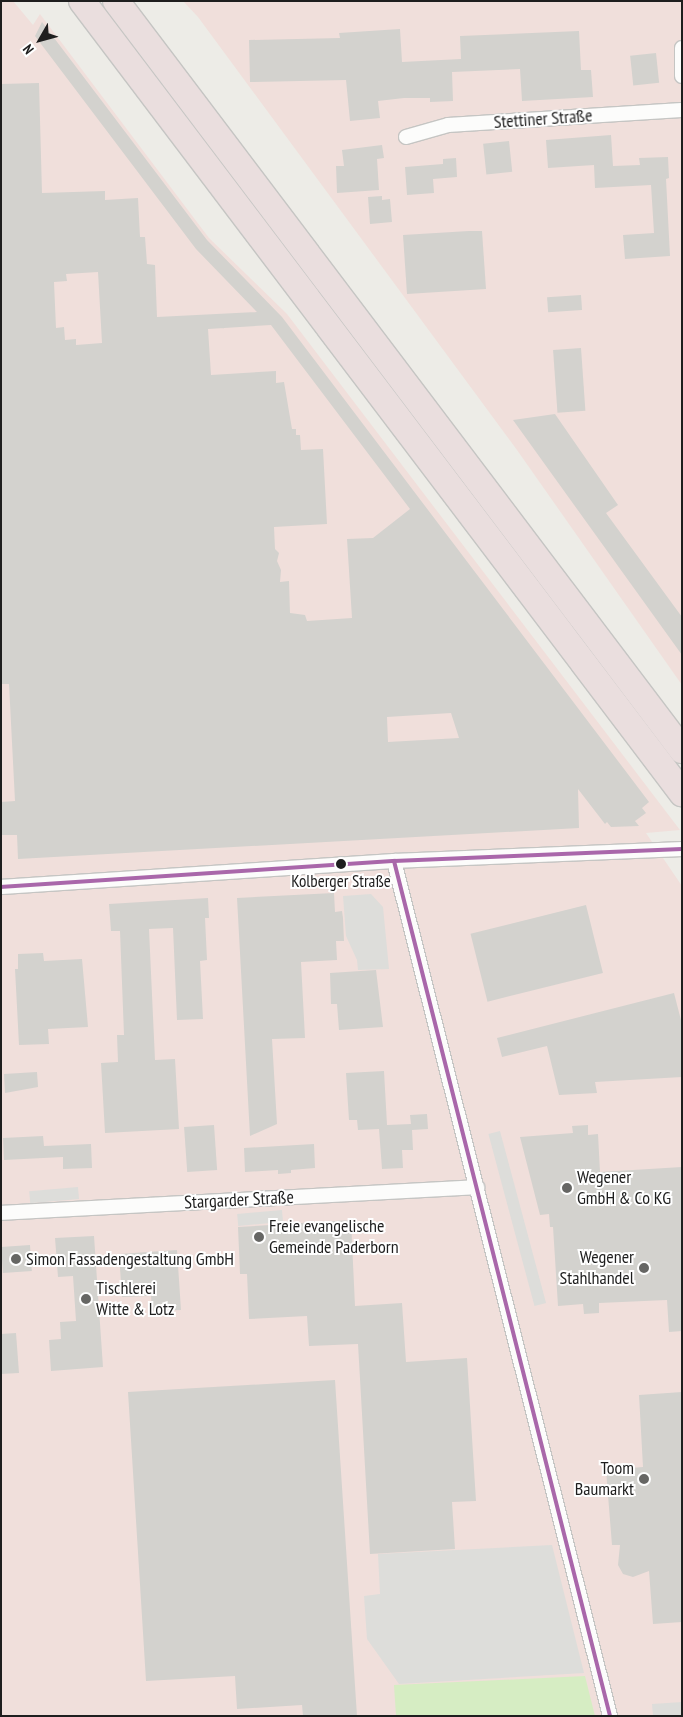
<!DOCTYPE html>
<html>
<head>
<meta charset="utf-8">
<style>
	body { margin:0 }
	#map { position:relative; width:683px; height:1717px; overflow:hidden; background:#edece7; font-family:"PT Sans Narrow",sans-serif }
	div>[style] { position:absolute }
	[style*='--x'] { left:calc(var(--x)*1px); top:calc(var(--y)*1px); width:calc(var(--w)*1px); rotate:calc(var(--a)*1deg) }
	.commercial>* { inset:0; background:#f0dfdb }
	.grass>* { inset:0; background:#d6edc3 }
	.parking>* { inset:0; background:#ddddda; transform-origin:0 0 }
	.building>* { inset:0; background:#d3d2ce; transform-origin:0 0 }
	.roads { filter:drop-shadow(1px 0 #c5c5c3) drop-shadow(-1px 0 #c5c5c3) drop-shadow(0 1px #c5c5c3) drop-shadow(0 -1px #c5c5c3) }
	.street>* { height:14px; margin:-7px; padding:0 7px; transform-origin:7px; border-radius:7px; background:#fcfcfb }
	.highway>* { height:26px; margin:-13px; padding:0 13px; transform-origin:13px; border-radius:13px; background:#eadede }
	.bus-1>* { height:4px; margin:-2px; padding:0 2px; transform-origin:2px; border-radius:2px; background:#a967aa }
	.dots>* { width:14px; height:14px; translate:-50% -50%; box-sizing:border-box; border:2px solid #fff; border-radius:50% }
	span { translate:-50% -50%; white-space:nowrap; text-align:center; line-height:1.15; -webkit-text-stroke:4px #fff; paint-order:stroke }
	.bus-label { font-size:17px; color:#1e1e1e }
	.street-label { font-size:18px; color:#1e1e1e }
	.poi-label { font-size:18px; color:#1e1e1e }
	.left { translate:0 -50%; text-align:left }
	.right { translate:-100% -50%; text-align:right }
	.frame { position:absolute; inset:0; border:2px solid #1e1e1e; pointer-events:none }
	.north { position:absolute; left:15px; top:15px; width:50px; height:50px; -webkit-text-stroke:4px #fff; paint-order:stroke; rotate:232deg; font-size:14px; font-weight:700; line-height:20px; text-align:center; color:#1e1e1e }
	.north::after { content:''; display:block; margin:auto; width:18px; height:22px; background:#1e1e1e; clip-path:polygon(50% 0,100% 100%,50% 72%,0 100%) }
</style>
</head>
<body>
<div id="map">
	<div class="commercial">
		<div style="clip-path:polygon(1px 1px,13px 1px,33px 25px,40px 14px,209px 238px,287px 314px,680px 830px,646px 833px,682px 886px,682px 1716px,1px 1716px)"></div>
		<div style="clip-path:polygon(183px 1px,682px 1px,682px 685px,517px 450px,198px 17px)"></div>
	</div>
	<div class="grass">
		<div style="clip-path:polygon(585px 1676px,595px 1716px,396px 1716px,394px 1685px)"></div>
	</div>
	<div class="parking">
		<div style="clip-path:polygon(371px 894px,383px 907px,389px 969px,358px 970px,357px 960px,346px 936px,343px 896px)"></div>
		<div style="left:500px;top:1131px;width:178px;height:12px;rotate:75deg"></div>
		<div style="left:78px;top:1187px;width:12px;height:49px;rotate:85deg"></div>
		<div style="left:282px;top:1210px;width:12px;height:45px;rotate:85deg"></div>
		<div style="clip-path:polygon(552px 1545px,584px 1673px,399px 1684px,367px 1639px,364px 1596px,380px 1594px,378px 1554px)"></div>
		<div style="clip-path:polygon(682px 1702px,682px 1716px,653px 1716px,652px 1704px)"></div>
	</div>
	<div class="building">
		<div style="clip-path:polygon(evenodd,42px 22px,207px 240px,282px 317px,649px 802px,642px 808px,646px 813px,635px 821px,639px 826px,611px 827px,607px 822px,605px 824px,578px 789px,579px 828px,18px 859px,17px 835px,1px 835px,1px 802px,15px 801px,9px 684px,1px 684px,1px 84px,39px 83px,42px 193px,105px 191px,105px 200px,138px 198px,140px 237px,145px 237px,147px 264px,155px 265px,157px 317px,257px 312px,196px 249px,35px 36px,42px 22px,98px 272px,102px 343px,76px 345px,76px 339px,65px 340px,64px 327px,56px 328px,54px 282px,67px 281px,66px 274px,98px 272px,42px 22px,271px 325px,410px 509px,373px 538px,347px 539px,352px 618px,307px 621px,305px 615px,290px 613px,289px 581px,280px 582px,281px 570px,277px 561px,279px 553px,275px 549px,274px 527px,327px 524px,323px 449px,301px 450px,300px 435px,296px 435px,296px 429px,292px 429px,284px 382px,276px 383px,276px 371px,211px 375px,208px 329px,271px 325px,42px 22px,451px 713px,459px 738px,388px 742px,387px 717px,451px 713px)"></div>
		<div style="clip-path:polygon(400px 29px,402px 62px,461px 59px,460px 36px,579px 31px,581px 70px,591px 70px,593px 97px,522px 101px,520px 69px,452px 72px,453px 101px,430px 102px,430px 98px,404px 98px,378px 101px,380px 118px,350px 121px,346px 80px,250px 82px,249px 40px,340px 38px,339px 33px)"></div>
		<div style="left:656px;top:53px;width:30px;height:26px;rotate:84deg"></div>
		<div style="clip-path:polygon(611px 135px,613px 166px,640px 165px,639px 158px,668px 157px,669px 178px,666px 179px,670px 256px,625px 259px,623px 235px,654px 233px,651px 185px,595px 188px,594px 165px,548px 168px,546px 140px)"></div>
		<div style="left:509px;top:141px;width:31px;height:26px;rotate:84deg"></div>
		<div style="clip-path:polygon(382px 145px,384px 158px,377px 159px,379px 190px,337px 193px,336px 166px,344px 166px,342px 150px)"></div>
		<div style="clip-path:polygon(456px 158px,457px 177px,433px 179px,434px 193px,407px 195px,405px 167px,443px 164px,443px 159px)"></div>
		<div style="clip-path:polygon(382px 196px,382px 200px,390px 199px,392px 222px,370px 224px,368px 197px)"></div>
		<div style="clip-path:polygon(469px 231px,482px 231px,486px 289px,407px 294px,403px 235px)"></div>
		<div style="left:581px;top:295px;width:15px;height:34px;rotate:86deg"></div>
		<div style="left:581px;top:348px;width:63px;height:28px;rotate:86deg"></div>
		<div style="clip-path:polygon(555px 414px,618px 505px,606px 513px,682px 617px,682px 655px,513px 420px)"></div>
		<div style="clip-path:polygon(334px 893px,335px 912px,342px 911px,343px 918px,344px 941px,336px 941px,337px 960px,301px 962px,305px 1038px,272px 1039px,277px 1124px,250px 1136px,237px 898px)"></div>
		<div style="clip-path:polygon(208px 898px,209px 918px,205px 918px,207px 960px,200px 961px,203px 1019px,177px 1020px,173px 928px,149px 929px,155px 1060px,175px 1059px,179px 1129px,105px 1133px,101px 1063px,118px 1062px,117px 1035px,124px 1035px,120px 931px,111px 931px,109px 904px)"></div>
		<div style="left:586px;top:905px;width:70px;height:119px;rotate:76deg"></div>
		<div style="clip-path:polygon(43px 953px,44px 961px,82px 959px,88px 1027px,48px 1029px,49px 1044px,19px 1045px,15px 969px,18px 969px,18px 954px)"></div>
		<div style="clip-path:polygon(376px 970px,383px 1027px,339px 1030px,337px 1004px,331px 1004px,330px 973px)"></div>
		<div style="clip-path:polygon(674px 993px,682px 1024px,682px 1077px,595px 1082px,597px 1093px,559px 1095px,547px 1046px,502px 1057px,497px 1038px)"></div>
		<div style="clip-path:polygon(384px 1071px,387px 1125px,411px 1124px,410px 1115px,427px 1114px,428px 1129px,412px 1130px,413px 1150px,402px 1150px,403px 1168px,382px 1169px,379px 1129px,358px 1130px,357px 1120px,349px 1120px,346px 1073px)"></div>
		<div style="clip-path:polygon(37px 1072px,38px 1087px,5px 1093px,4px 1074px)"></div>
		<div style="left:214px;top:1125px;width:45px;height:30px;rotate:86deg"></div>
		<div style="clip-path:polygon(588px 1125px,588px 1135px,598px 1134px,600px 1172px,682px 1167px,682px 1331px,669px 1332px,667px 1300px,599px 1303px,599px 1313px,584px 1314px,583px 1304px,558px 1306px,553px 1227px,550px 1227px,549px 1214px,540px 1215px,520px 1137px,573px 1133px,572px 1126px)"></div>
		<div style="clip-path:polygon(43px 1136px,44px 1146px,91px 1144px,92px 1168px,63px 1169px,63px 1157px,4px 1160px,3px 1138px)"></div>
		<div style="clip-path:polygon(314px 1144px,315px 1168px,291px 1170px,291px 1173px,278px 1174px,278px 1170px,245px 1172px,244px 1148px)"></div>
		<div style="clip-path:polygon(351px 1220px,355px 1306px,402px 1303px,406px 1362px,467px 1358px,476px 1501px,452px 1502px,455px 1549px,370px 1554px,358px 1344px,309px 1346px,307px 1316px,249px 1319px,247px 1274px,240px 1274px,238px 1227px)"></div>
		<div style="clip-path:polygon(94px 1236px,103px 1367px,51px 1371px,49px 1340px,61px 1339px,60px 1322px,76px 1321px,73px 1276px,58px 1277px,55px 1238px)"></div>
		<div style="left:30px;top:1245px;width:26px;height:29px;rotate:86deg"></div>
		<div style="clip-path:polygon(177px 1250px,181px 1310px,152px 1311px,151px 1296px,122px 1297px,119px 1254px)"></div>
		<div style="clip-path:polygon(16px 1333px,19px 1373px,1px 1374px,1px 1334px)"></div>
		<div style="clip-path:polygon(335px 1380px,357px 1716px,303px 1716px,302px 1705px,237px 1709px,235px 1676px,146px 1681px,128px 1392px)"></div>
		<div style="clip-path:polygon(682px 1392px,682px 1622px,653px 1624px,649px 1571px,633px 1577px,623px 1574px,618px 1565px,620px 1545px,612px 1545px,606px 1470px,643px 1467px,639px 1395px)"></div>
	</div>
	<div class="roads">
		<div class="street">
			<div style="--x:682;--y:48;--w:28;--a:90"></div>
			<div style="--x:406;--y:137;--w:44;--a:-15.9"></div>
			<div style="--x:448;--y:125;--w:234;--a:-3.7"></div>
			<div style="--x:394;--y:861;--w:882;--a:75.82"></div>
			<div style="--x:1;--y:887;--w:394;--a:-3.8"></div>
			<div style="--x:394;--y:861;--w:288;--a:-2.4"></div>
			<div style="--x:1;--y:1213;--w:477;--a:-3.1"></div>
		</div>
		<div class="highway">
			<div style="--x:82;--y:1;--w:994;--a:52.85"></div>
			<div style="--x:116;--y:1;--w:939;--a:52.92"></div>
		</div>
	</div>
	<div class="bus-1">
		<div style="--x:394;--y:861;--w:882;--a:75.82"></div>
		<div style="--x:1;--y:887;--w:394;--a:-3.8"></div>
		<div style="--x:394;--y:861;--w:288;--a:-2.4"></div>
	</div>
	<div class="dots">
		<div style="left:341px;top:864px;background:#1e1e1e"></div>
		<div style="left:567px;top:1188px;background:#666664"></div>
		<div style="left:259px;top:1237px;background:#666664"></div>
		<div style="left:16px;top:1259px;background:#666664"></div>
		<div style="left:644px;top:1268px;background:#666664"></div>
		<div style="left:86px;top:1299px;background:#666664"></div>
		<div style="left:644px;top:1479px;background:#666664"></div>
	</div>
	<div class="bus-label">
		<span style="left:341px;top:882px">Kolberger Straße</span>
	</div>
	<div class="street-label">
		<span style="left:543px;top:119px;rotate:-4deg">Stettiner Straße</span>
		<span style="left:239px;top:1200px;rotate:-3deg">Stargarder Straße</span>
	</div>
	<div class="poi-label">
		<span class="left" style="left:577px;top:1188px">Wegener<br>GmbH &amp; Co KG</span>
		<span class="left" style="left:269px;top:1237px">Freie evangelische<br>Gemeinde Paderborn</span>
		<span class="right" style="left:634px;top:1268px">Wegener<br>Stahlhandel</span>
		<span class="left" style="left:26px;top:1259px">Simon Fassadengestaltung GmbH</span>
		<span class="left" style="left:96px;top:1299px">Tischlerei<br>Witte &amp; Lotz</span>
		<span class="right" style="left:634px;top:1479px">Toom<br>Baumarkt</span>
	</div>
	<div class="frame"></div>
	<div class="north">N</div>
</div>
</body>
</html>
